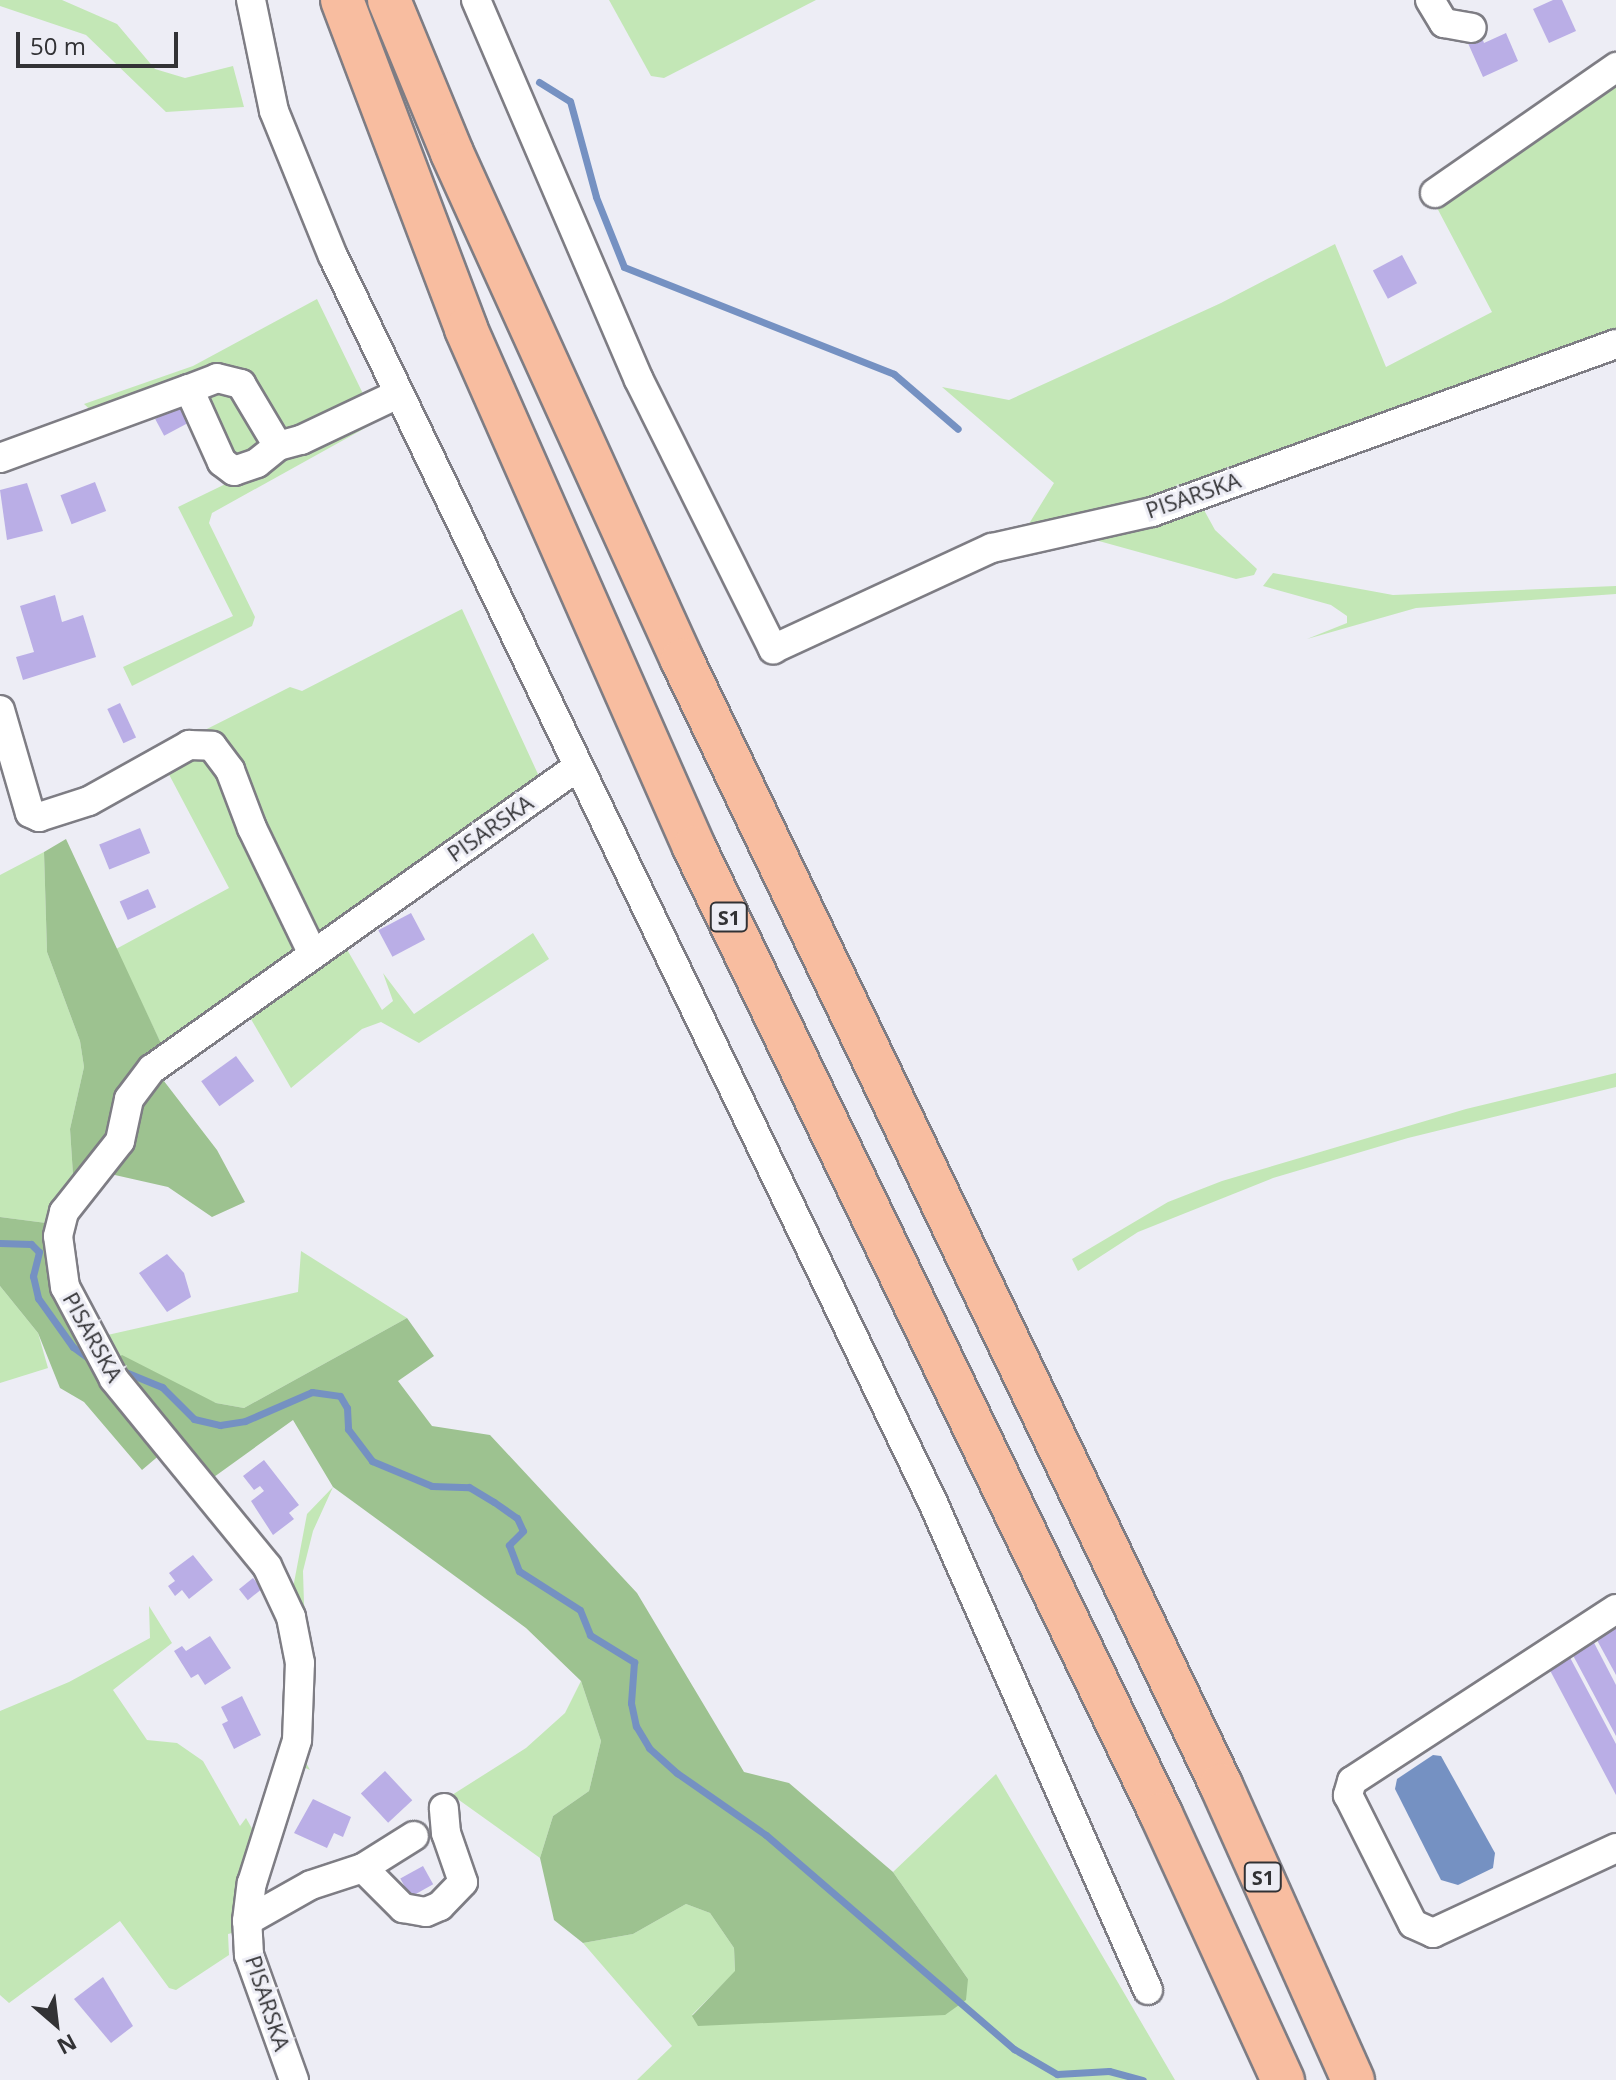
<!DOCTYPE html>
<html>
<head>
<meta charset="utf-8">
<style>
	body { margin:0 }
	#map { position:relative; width:1616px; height:2080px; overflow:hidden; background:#ededf5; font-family:"Open Sans",sans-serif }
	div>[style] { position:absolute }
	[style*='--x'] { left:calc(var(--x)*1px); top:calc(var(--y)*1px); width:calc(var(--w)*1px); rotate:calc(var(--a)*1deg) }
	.green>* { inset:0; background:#c3e7b6 }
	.forest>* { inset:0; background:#9dc290 }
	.water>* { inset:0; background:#7591c2 }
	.stream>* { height:7px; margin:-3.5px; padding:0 3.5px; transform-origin:3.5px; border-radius:3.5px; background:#7591c2 }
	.building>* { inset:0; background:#baaee6; transform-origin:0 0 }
	.roads { filter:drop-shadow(2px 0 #7e7d84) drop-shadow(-2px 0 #7e7d84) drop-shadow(0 2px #7e7d84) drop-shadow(0 -2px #7e7d84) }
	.minor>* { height:28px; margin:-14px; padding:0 14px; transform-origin:14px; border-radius:14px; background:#fff }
	.highway>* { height:42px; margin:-21px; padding:0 21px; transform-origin:21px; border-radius:21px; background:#f8bda0 }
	span { translate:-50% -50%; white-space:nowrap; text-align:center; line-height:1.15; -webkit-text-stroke:6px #ededf5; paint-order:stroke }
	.shield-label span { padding:2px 6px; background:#ededf5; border:2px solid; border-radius:6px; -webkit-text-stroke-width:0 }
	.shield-label { font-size:20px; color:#323235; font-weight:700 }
	.street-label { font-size:22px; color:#323235 }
	.north { position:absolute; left:16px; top:1984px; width:80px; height:80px; -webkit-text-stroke:6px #ededf5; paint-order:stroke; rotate:152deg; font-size:22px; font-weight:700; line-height:32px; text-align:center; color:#323235 }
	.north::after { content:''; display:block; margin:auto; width:28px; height:36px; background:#323235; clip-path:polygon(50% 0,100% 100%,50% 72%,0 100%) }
	.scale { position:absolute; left:16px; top:32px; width:162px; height:36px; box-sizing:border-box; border:4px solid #323235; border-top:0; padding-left:10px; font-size:24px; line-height:28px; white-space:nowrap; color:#323235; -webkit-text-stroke:6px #ededf5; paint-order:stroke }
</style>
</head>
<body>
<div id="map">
	<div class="green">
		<div style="clip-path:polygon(0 0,62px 0,117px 24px,155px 69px,185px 78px,233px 66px,244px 107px,166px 112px,86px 35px,0 6px)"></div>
		<div style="clip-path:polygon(609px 0,816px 0,664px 78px,651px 76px)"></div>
		<div style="clip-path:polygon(1616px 73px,1616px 337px,1143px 507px,1027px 527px,1054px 483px,942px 387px,1009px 400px,1221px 303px,1335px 244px,1386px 367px,1492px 312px,1435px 204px)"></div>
		<div style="clip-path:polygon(317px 299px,367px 402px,291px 434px,243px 377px,97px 416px,84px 404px,193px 366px)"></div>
		<div style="clip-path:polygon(225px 384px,264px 448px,230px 463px,203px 390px)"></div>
		<div style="clip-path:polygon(372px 413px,376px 422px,212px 513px,209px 523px,255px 617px,252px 626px,132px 686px,123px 667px,233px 616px,178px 507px)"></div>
		<div style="clip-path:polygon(1417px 427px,1204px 510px,1215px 530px,1257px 569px,1254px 575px,1236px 579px,1070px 533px)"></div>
		<div style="clip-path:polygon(1273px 573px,1393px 595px,1616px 586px,1616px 594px,1416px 608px,1307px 639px,1347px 623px,1347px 616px,1331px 605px,1263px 586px)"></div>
		<div style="clip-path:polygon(462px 609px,543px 785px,314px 942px,235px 769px,187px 739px,290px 687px,302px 691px)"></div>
		<div style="clip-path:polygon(205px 748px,299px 951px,165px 1052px,116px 949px,229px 888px,164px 765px)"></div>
		<div style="clip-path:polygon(44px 852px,47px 952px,80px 1041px,84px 1067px,70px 1129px,74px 1190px,54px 1224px,0 1217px,0 875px)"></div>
		<div style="clip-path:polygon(533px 933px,549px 959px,419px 1043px,381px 1022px,362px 1029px,291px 1088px,244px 1007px,345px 946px,382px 1010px,393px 1001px,383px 973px,414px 1014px)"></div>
		<div style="clip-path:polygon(1616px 1073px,1616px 1087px,1408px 1138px,1273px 1178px,1138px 1232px,1078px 1271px,1072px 1259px,1168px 1202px,1222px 1181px,1466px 1109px)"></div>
		<div style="clip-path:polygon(301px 1251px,407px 1318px,244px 1408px,216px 1403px,111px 1363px,103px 1336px,298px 1292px)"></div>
		<div style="clip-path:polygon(0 1286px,38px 1333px,48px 1368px,0 1383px)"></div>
		<div style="clip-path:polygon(333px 1487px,313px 1531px,303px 1571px,304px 1604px,316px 1667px,305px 1761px,310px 1770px,301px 1766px,293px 1588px,307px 1514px)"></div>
		<div style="clip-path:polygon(149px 1606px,172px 1643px,113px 1690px,147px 1740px,177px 1743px,203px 1761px,240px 1826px,246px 1818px,258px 1839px,240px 1931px,228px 1934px,229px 1955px,176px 1990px,169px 1988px,120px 1921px,9px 2003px,0 1995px,0 1711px,69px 1682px,150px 1638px)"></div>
		<div style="clip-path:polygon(581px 1681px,601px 1741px,589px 1791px,553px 1816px,540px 1858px,452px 1795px,526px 1748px,565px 1713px)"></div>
		<div style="clip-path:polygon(996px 1774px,1175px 2080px,637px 2080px,672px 2046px,583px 1943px,633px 1934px,686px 1904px,710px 1913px,734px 1948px,735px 1972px,692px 2015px,968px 1979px,893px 1872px)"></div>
	</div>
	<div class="forest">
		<div style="clip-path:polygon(66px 839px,165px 1052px,74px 1190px,70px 1129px,84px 1067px,80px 1041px,47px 952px,44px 852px)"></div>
		<div style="clip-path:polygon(157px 1072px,217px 1150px,245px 1202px,212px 1217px,168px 1187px,106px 1173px)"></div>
		<div style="clip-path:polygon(0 1217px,54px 1224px,52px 1236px,162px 1453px,142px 1470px,84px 1402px,60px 1388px,38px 1333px,0 1286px)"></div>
		<div style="clip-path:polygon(407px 1318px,434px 1356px,398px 1381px,432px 1426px,490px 1435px,637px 1593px,744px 1772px,789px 1783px,893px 1872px,968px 1979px,966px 2000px,945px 2015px,698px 2026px,692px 2016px,735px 1971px,734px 1948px,710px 1913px,686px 1904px,633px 1934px,583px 1943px,554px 1920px,540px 1858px,553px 1816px,589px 1791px,601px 1741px,581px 1681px,526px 1628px,333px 1487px,293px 1420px,207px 1482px,111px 1363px,122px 1355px,216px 1403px,244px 1408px)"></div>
	</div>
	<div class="water">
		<div style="clip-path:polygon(1433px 1755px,1441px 1756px,1495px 1853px,1493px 1868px,1458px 1885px,1441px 1880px,1395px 1789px,1397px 1779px)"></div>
	</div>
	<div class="stream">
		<div style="--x:539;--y:82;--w:36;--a:32"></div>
		<div style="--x:570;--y:101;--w:99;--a:74.8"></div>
		<div style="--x:596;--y:197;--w:75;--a:68.2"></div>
		<div style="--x:624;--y:267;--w:290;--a:21.6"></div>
		<div style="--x:894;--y:374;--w:84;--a:40.7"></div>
		<div style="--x:0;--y:1243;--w:31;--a:2"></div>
		<div style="--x:31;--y:1244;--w:11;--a:45"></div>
		<div style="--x:39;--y:1252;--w:25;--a:104"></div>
		<div style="--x:33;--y:1276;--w:23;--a:77"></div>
		<div style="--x:38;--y:1298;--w:60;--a:54.5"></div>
		<div style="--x:73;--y:1347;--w:27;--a:36"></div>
		<div style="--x:118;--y:1369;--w:48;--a:22.2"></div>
		<div style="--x:162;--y:1387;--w:45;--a:45"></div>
		<div style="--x:194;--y:1419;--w:27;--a:13"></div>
		<div style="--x:220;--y:1425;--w:25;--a:-9"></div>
		<div style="--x:245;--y:1421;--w:73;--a:-23.4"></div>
		<div style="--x:312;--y:1392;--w:28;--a:8"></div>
		<div style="--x:340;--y:1396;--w:14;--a:60"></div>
		<div style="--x:347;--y:1408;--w:21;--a:87"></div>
		<div style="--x:348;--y:1429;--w:40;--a:53"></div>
		<div style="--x:372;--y:1461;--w:65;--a:22.6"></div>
		<div style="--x:432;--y:1486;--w:37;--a:2"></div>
		<div style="--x:469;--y:1487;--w:29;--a:31"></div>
		<div style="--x:494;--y:1502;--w:28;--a:35"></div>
		<div style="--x:517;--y:1518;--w:14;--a:65"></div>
		<div style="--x:523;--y:1531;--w:20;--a:135"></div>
		<div style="--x:509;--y:1545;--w:28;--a:69"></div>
		<div style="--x:519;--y:1571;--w:72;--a:32.6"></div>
		<div style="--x:580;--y:1610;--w:27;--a:68"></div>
		<div style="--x:590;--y:1635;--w:52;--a:31.5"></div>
		<div style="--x:634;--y:1662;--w:41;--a:94.2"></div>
		<div style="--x:631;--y:1703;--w:24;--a:78"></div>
		<div style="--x:636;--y:1726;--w:26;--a:59"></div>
		<div style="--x:649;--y:1748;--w:38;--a:42"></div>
		<div style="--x:677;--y:1773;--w:108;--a:34.9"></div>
		<div style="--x:766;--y:1835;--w:328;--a:40.8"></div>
		<div style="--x:1014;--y:2049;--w:50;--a:30.2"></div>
		<div style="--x:1057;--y:2074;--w:52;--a:-3.3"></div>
		<div style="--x:1109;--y:2071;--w:35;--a:15"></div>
	</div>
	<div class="building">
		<div style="clip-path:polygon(1553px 0,1562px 0,1576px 31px,1549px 43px,1533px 9px)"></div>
		<div style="clip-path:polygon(1506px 33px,1518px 61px,1483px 77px,1467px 41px,1481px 35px,1484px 43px)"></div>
		<div style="left:1402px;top:255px;width:32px;height:33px;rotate:62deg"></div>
		<div style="left:187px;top:402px;width:19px;height:36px;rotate:62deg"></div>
		<div style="left:95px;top:482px;width:31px;height:37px;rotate:69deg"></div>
		<div style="clip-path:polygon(27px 483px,43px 531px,7px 540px,0 490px)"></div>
		<div style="clip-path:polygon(55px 595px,62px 622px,83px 615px,96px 657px,23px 680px,16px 657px,34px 652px,20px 606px)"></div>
		<div style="left:120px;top:703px;width:38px;height:14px;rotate:65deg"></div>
		<div style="left:140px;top:828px;width:27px;height:44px;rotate:68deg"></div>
		<div style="left:148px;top:889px;width:20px;height:31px;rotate:66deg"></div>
		<div style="left:411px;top:913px;width:30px;height:37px;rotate:62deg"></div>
		<div style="left:236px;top:1056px;width:31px;height:43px;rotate:54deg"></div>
		<div style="clip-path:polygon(167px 1254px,184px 1273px,191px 1297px,167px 1312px,139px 1273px)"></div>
		<div style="clip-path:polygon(264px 1460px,299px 1505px,289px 1513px,294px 1519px,273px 1535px,251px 1501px,264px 1491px,260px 1486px,254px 1490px,243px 1476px)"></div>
		<div style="clip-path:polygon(193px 1555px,213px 1580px,189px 1599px,182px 1590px,175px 1596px,168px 1586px,175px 1581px,169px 1573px)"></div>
		<div style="left:253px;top:1578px;width:14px;height:18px;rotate:51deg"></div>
		<div style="clip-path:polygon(1616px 1624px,1616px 1675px,1592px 1631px)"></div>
		<div style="clip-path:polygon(1590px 1635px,1616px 1685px,1616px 1736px,1568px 1646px)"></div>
		<div style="clip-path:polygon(210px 1636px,231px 1668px,205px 1685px,198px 1674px,191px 1678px,174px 1651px,182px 1646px,186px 1651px)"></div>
		<div style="clip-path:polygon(1566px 1650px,1616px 1744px,1616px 1795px,1545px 1661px)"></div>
		<div style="clip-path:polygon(242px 1696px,261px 1735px,234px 1749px,222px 1724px,228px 1721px,221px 1707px)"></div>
		<div style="left:385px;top:1771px;width:40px;height:33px;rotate:47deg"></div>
		<div style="clip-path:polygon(313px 1799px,351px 1817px,343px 1837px,334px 1833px,327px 1848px,294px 1833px)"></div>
		<div style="left:423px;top:1866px;width:21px;height:26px;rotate:61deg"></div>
		<div style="clip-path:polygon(103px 1977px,133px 2026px,111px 2043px,74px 1999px)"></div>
	</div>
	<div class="roads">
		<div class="minor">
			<div style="--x:251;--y:0;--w:113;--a:78.3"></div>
			<div style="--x:274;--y:111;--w:157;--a:67.9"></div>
			<div style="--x:333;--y:256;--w:1386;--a:64.3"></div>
			<div style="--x:934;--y:1505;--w:530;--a:66.19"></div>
			<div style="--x:476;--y:0;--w:413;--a:66.8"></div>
			<div style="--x:639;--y:380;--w:301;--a:63.5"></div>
			<div style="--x:773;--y:649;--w:241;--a:-24.8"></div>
			<div style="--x:992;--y:548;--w:164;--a:-12.7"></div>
			<div style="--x:1152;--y:512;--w:493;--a:-19.9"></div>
			<div style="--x:1430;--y:0;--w:27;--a:59"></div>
			<div style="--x:1444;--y:23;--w:28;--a:10"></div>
			<div style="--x:1435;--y:193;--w:221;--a:-34.8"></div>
			<div style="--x:189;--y:389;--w:30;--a:-21"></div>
			<div style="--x:217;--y:378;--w:25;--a:14"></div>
			<div style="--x:241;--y:384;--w:72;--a:59.2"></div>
			<div style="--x:0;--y:458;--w:201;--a:-20.1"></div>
			<div style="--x:189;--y:389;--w:80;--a:65.7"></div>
			<div style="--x:222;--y:462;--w:15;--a:37"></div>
			<div style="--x:234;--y:471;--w:24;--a:-19"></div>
			<div style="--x:257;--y:463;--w:27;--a:-39"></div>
			<div style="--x:278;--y:446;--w:24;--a:-15"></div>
			<div style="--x:301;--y:440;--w:107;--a:-25.4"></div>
			<div style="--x:0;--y:710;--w:107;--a:73.8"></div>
			<div style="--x:30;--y:813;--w:10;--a:24"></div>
			<div style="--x:39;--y:817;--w:52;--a:-17.7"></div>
			<div style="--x:89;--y:801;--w:115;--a:-29.2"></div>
			<div style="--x:189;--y:745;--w:23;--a:2"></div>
			<div style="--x:212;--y:746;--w:30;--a:53"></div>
			<div style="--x:230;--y:770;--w:62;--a:69.2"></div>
			<div style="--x:252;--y:828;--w:138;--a:64.2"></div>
			<div style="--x:1616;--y:1609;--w:315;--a:146.9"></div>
			<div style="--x:1352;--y:1781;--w:15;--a:106"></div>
			<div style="--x:1348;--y:1795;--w:144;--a:63.3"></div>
			<div style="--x:1413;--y:1924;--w:22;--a:24"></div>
			<div style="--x:1433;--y:1933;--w:202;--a:-24.9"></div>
			<div style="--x:363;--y:1868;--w:60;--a:-32.1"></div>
			<div style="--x:247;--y:1921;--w:73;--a:-29.4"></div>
			<div style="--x:311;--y:1885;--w:55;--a:-18.1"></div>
			<div style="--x:363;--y:1868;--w:57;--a:45"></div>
			<div style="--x:403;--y:1908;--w:23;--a:10"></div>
			<div style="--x:426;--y:1912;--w:15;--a:-23"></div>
			<div style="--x:440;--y:1906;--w:33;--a:-46"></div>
			<div style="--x:463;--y:1882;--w:52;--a:-109.1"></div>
			<div style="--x:446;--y:1833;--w:25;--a:-95"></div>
			<div style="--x:294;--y:2080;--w:133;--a:-109.8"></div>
			<div style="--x:249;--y:1955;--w:34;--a:-93"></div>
			<div style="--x:247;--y:1921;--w:38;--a:-83"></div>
			<div style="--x:252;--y:1883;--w:150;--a:-72.5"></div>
			<div style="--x:297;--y:1740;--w:77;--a:-87.8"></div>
			<div style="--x:300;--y:1663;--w:47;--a:-101.1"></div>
			<div style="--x:291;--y:1617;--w:56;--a:-115.2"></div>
			<div style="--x:267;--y:1566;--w:242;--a:-129.3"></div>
			<div style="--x:114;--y:1379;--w:104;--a:-118"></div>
			<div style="--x:65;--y:1287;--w:51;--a:-97.8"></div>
			<div style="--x:58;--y:1236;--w:25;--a:-76"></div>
			<div style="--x:64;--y:1212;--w:90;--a:-51.7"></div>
			<div style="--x:120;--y:1141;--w:43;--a:-77.9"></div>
			<div style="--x:129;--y:1099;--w:38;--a:-53"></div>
			<div style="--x:152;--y:1069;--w:520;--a:-35.37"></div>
		</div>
		<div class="highway">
			<div style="--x:342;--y:0;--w:352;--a:69.3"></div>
			<div style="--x:466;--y:329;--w:566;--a:66.24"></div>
			<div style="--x:694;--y:847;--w:1074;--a:64.22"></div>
			<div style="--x:1161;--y:1814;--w:293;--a:65.4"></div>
			<div style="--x:389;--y:0;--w:165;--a:67.6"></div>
			<div style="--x:452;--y:153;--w:557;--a:65.6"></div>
			<div style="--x:682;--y:660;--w:1247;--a:64.4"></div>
			<div style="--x:1221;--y:1785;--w:323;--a:65.9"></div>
		</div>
	</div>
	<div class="shield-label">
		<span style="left:729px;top:917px">S1</span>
		<span style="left:1263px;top:1877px">S1</span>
	</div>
	<div class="street-label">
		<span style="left:1193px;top:495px;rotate:-19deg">PISARSKA</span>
		<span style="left:490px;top:828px;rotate:-35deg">PISARSKA</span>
		<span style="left:93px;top:1337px;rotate:61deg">PISARSKA</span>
		<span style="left:268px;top:2003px;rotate:72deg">PISARSKA</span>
	</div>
	<div class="north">N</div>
	<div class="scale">50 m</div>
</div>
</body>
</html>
